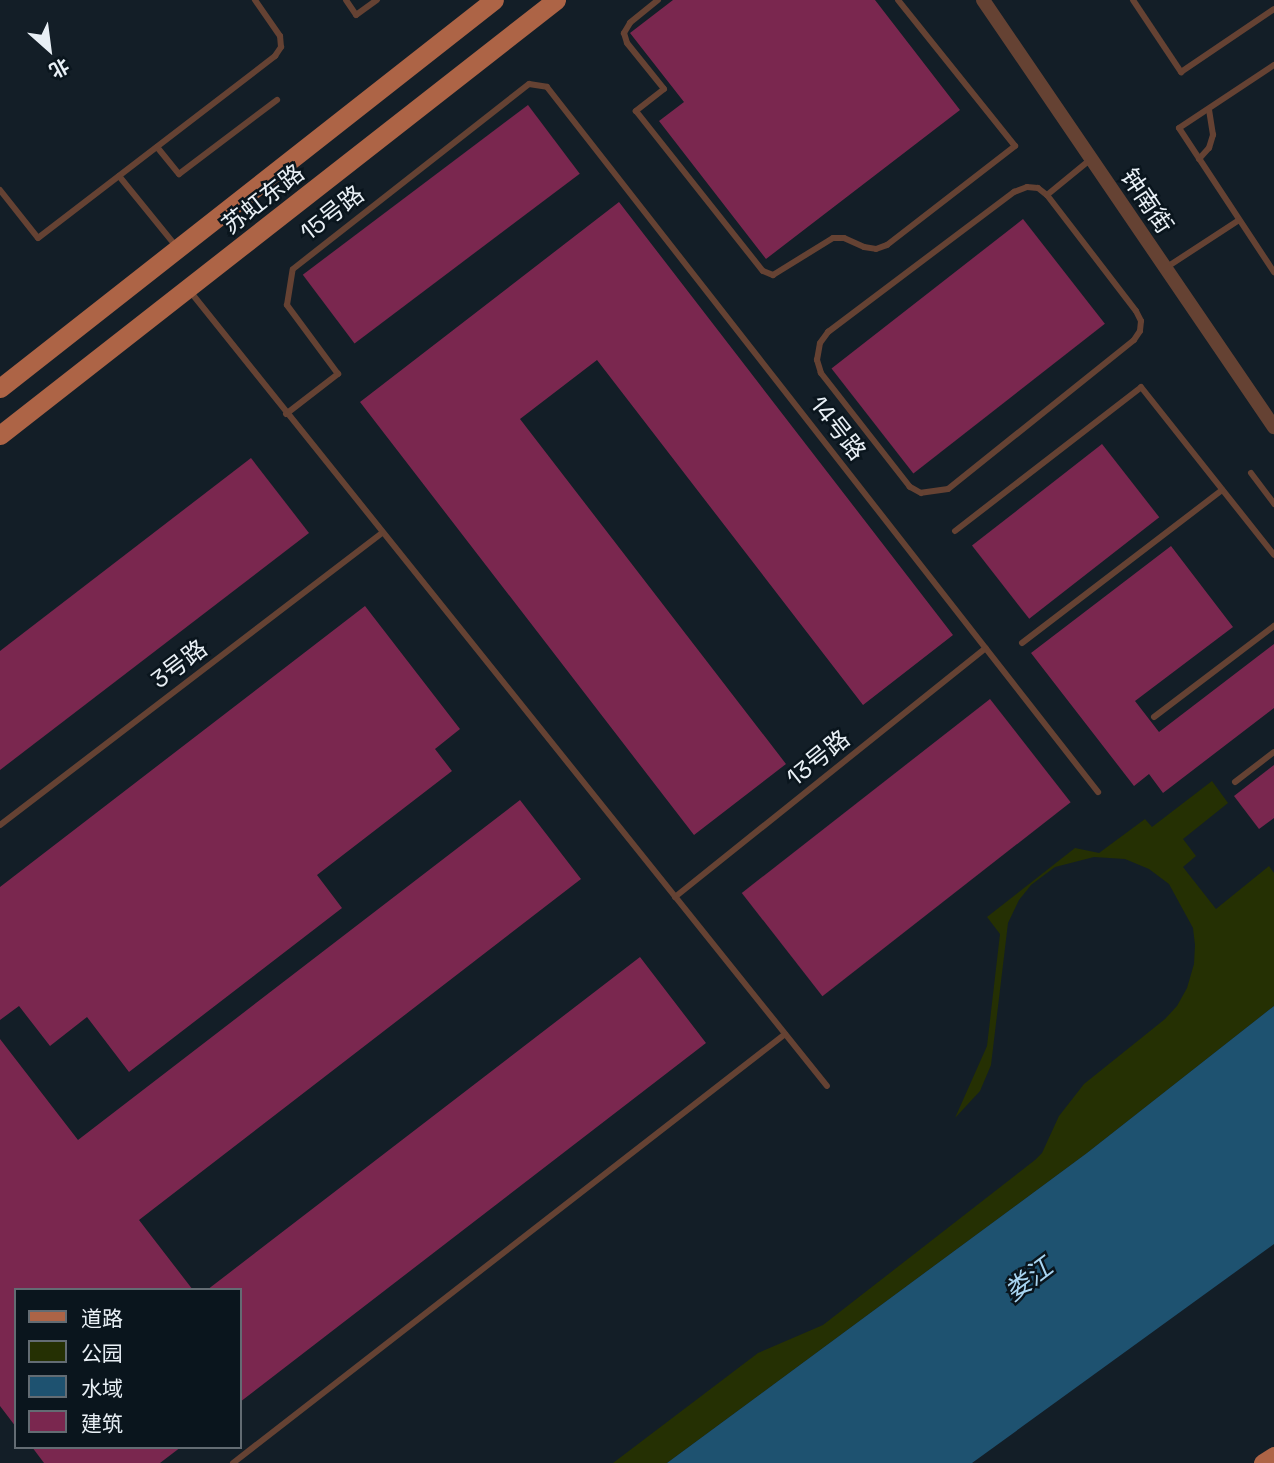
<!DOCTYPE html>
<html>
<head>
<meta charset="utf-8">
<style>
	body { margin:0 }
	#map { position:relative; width:1274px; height:1463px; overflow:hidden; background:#131e27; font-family:"Space Grotesk","Noto Sans SC",sans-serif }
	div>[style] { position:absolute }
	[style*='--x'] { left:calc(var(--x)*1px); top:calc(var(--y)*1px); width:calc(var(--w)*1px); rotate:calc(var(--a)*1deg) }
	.green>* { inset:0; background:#253003 }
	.water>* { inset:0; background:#1e5270 }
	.building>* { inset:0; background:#7a274f; transform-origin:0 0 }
	.service>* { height:6px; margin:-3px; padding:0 3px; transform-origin:3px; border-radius:3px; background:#654233 }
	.tertiary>* { height:14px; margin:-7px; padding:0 7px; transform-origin:7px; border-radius:7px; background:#654233 }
	.primary>* { height:19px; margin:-9.5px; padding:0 9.5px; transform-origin:9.5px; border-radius:9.5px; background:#ad6446 }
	span { translate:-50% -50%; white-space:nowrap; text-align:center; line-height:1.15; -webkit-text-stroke:5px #0a151d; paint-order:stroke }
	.street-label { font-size:24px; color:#e8eff5 }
	.water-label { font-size:26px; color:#a9d5f1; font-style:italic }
	.legend { position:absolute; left:14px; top:1288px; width:228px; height:161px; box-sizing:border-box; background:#0a151d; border:2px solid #636c73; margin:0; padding:9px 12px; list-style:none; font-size:21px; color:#e8eff5 }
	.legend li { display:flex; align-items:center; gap:14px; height:35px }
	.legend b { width:35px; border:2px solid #636c73 }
	.north { position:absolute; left:14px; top:14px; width:70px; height:70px; -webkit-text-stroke:5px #0a151d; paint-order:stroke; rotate:152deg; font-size:19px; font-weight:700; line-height:28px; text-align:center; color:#e8eff5 }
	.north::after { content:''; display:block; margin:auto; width:24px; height:32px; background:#e8eff5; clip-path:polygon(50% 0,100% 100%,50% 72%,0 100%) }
</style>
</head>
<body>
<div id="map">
	<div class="green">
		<div style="clip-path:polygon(1212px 781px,1228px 803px,1183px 839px,1196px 856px,1183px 867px,1216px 909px,1269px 866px,1274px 873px,1274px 1006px,1087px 1153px,667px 1463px,613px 1463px,758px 1353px,823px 1325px,1035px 1160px,1042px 1153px,1059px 1116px,1084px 1084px,1165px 1019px,1177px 1006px,1187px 988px,1194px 964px,1195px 945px,1193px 928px,1169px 884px,1149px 869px,1125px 859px,1094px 857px,1055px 867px,1031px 885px,1019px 900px,1008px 923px,991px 1065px,980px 1091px,955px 1118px,987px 1046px,1000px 934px,987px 917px,1075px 848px,1099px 853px,1145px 819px,1152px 827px)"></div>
	</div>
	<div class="water">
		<div style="clip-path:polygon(1274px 1006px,1274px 1244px,972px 1463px,667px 1463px,1087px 1153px)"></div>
	</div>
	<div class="building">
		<div style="clip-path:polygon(673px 0,875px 0,960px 110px,766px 259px,659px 121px,684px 102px,630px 33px)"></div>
		<div style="left:528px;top:105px;width:86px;height:282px;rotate:53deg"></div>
		<div style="clip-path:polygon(619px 202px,953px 635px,863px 705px,597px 360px,520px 419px,786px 764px,694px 835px,360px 402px)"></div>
		<div style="left:1023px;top:219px;width:133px;height:243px;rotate:52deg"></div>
		<div style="left:1102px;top:444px;width:93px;height:165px;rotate:52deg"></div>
		<div style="clip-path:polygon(251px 458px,309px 533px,0 770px,0 651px)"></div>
		<div style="clip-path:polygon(1171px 546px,1233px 627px,1135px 701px,1159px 732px,1274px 644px,1274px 708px,1163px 793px,1149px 774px,1134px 786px,1031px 653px)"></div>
		<div style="clip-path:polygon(365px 606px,460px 729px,435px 749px,452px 771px,317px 875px,342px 908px,129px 1072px,87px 1017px,50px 1046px,19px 1006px,0 1020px,0 887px)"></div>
		<div style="left:990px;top:699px;width:131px;height:315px;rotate:52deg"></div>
		<div style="clip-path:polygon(1274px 765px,1274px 818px,1259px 829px,1234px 796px)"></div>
		<div style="clip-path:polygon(520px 800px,581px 879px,139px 1220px,193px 1290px,16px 1290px,16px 1427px,0 1406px,0 1039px,78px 1140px)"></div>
		<div style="clip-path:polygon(640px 957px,706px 1043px,240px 1402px,240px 1290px,207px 1290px)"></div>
		<div style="clip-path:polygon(32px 1447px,181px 1447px,160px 1463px,44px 1463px)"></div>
	</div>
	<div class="service">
		<div style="--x:346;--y:0;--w:18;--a:56"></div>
		<div style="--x:356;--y:15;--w:26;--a:-36"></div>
		<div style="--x:658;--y:0;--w:36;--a:141"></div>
		<div style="--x:630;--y:23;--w:12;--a:121"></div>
		<div style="--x:624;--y:33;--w:10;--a:73"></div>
		<div style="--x:627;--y:43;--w:59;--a:51.2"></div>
		<div style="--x:664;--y:89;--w:36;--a:142"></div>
		<div style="--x:636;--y:111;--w:204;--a:51.6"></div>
		<div style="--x:763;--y:271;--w:11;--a:22"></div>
		<div style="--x:773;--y:275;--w:70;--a:-31.7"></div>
		<div style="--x:833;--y:238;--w:11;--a:0"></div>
		<div style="--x:844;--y:238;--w:22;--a:24"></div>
		<div style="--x:864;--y:247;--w:12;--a:9"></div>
		<div style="--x:876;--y:249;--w:12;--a:-20"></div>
		<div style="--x:887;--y:245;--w:162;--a:-37.7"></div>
		<div style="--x:1015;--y:146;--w:187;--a:-128.7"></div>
		<div style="--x:1133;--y:0;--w:87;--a:56.3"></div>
		<div style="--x:1181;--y:72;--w:112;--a:-34.1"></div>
		<div style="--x:1274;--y:65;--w:114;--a:146.4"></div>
		<div style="--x:1179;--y:128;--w:173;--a:56.6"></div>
		<div style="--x:157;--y:147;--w:35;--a:51"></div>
		<div style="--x:179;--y:174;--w:123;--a:-37.1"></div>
		<div style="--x:1199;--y:159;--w:15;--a:-48"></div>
		<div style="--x:1209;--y:148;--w:14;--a:-73"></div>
		<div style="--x:1213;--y:135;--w:26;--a:-99"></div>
		<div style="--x:119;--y:176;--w:89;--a:50.9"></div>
		<div style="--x:1027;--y:187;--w:11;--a:5"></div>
		<div style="--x:1038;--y:188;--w:11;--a:38"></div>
		<div style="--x:1047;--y:195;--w:146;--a:52.5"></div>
		<div style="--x:1136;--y:311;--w:11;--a:63"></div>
		<div style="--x:1141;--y:321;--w:10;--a:96"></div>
		<div style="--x:1140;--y:331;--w:11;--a:124"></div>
		<div style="--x:1134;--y:340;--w:238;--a:141.3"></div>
		<div style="--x:948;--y:489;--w:27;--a:172"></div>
		<div style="--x:921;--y:493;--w:13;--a:-151"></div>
		<div style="--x:910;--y:487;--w:145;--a:-128"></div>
		<div style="--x:821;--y:373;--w:14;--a:-107"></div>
		<div style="--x:817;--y:360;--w:17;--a:-80"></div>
		<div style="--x:820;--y:343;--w:14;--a:-54"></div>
		<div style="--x:828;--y:332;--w:233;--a:-37"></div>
		<div style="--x:1014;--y:192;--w:14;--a:-21"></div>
		<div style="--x:0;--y:190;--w:61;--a:51.6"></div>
		<div style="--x:38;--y:238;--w:299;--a:-37.5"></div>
		<div style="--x:275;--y:56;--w:11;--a:-56"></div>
		<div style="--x:281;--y:47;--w:11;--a:-95"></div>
		<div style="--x:280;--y:36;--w:44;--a:-124.8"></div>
		<div style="--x:1047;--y:195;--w:57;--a:-39.3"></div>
		<div style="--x:1167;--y:267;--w:86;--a:-33.1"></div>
		<div style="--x:189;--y:290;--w:1020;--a:51.29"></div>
		<div style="--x:286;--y:414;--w:66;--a:-37.6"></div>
		<div style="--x:338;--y:374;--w:86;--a:-126.5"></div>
		<div style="--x:287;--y:305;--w:36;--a:-81"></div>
		<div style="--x:293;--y:269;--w:300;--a:-38.1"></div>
		<div style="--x:529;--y:84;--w:18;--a:9"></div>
		<div style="--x:547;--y:87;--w:895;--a:51.99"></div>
		<div style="--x:1251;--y:473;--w:39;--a:53"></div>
		<div style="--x:955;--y:531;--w:235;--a:-37.7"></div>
		<div style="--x:1141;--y:387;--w:214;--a:51.6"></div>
		<div style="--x:1022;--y:643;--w:252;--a:-37.4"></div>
		<div style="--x:1154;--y:717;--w:151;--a:-37.2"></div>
		<div style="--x:1235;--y:782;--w:49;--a:-37.6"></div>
		<div style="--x:0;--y:825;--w:481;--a:-37.4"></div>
		<div style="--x:675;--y:897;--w:398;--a:-38.7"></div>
		<div style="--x:233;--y:1463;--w:699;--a:-37.85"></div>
	</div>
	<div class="tertiary">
		<div style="--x:983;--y:0;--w:517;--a:55.73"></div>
	</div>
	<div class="primary">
		<div style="--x:0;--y:388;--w:628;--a:-38.15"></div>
		<div style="--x:0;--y:435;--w:706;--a:-38.04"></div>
		<div style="--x:1263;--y:1463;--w:13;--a:-32"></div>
	</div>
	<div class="street-label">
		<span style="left:263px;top:199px;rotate:-38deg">苏虹东路</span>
		<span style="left:1147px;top:201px;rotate:56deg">钟南街</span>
		<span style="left:332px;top:213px;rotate:-38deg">15号路</span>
		<span style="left:838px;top:428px;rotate:52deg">14号路</span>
		<span style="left:179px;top:664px;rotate:-37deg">3号路</span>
		<span style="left:818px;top:758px;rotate:-39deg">13号路</span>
	</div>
	<div class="water-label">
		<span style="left:1029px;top:1280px;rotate:-37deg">娄江</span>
	</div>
	<ul class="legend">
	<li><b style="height:9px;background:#ad6446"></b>道路</li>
	<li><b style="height:19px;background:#253003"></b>公园</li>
	<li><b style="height:19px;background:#1e5270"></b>水域</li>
	<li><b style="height:19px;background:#7a274f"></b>建筑</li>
	</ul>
	<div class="north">北</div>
</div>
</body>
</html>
